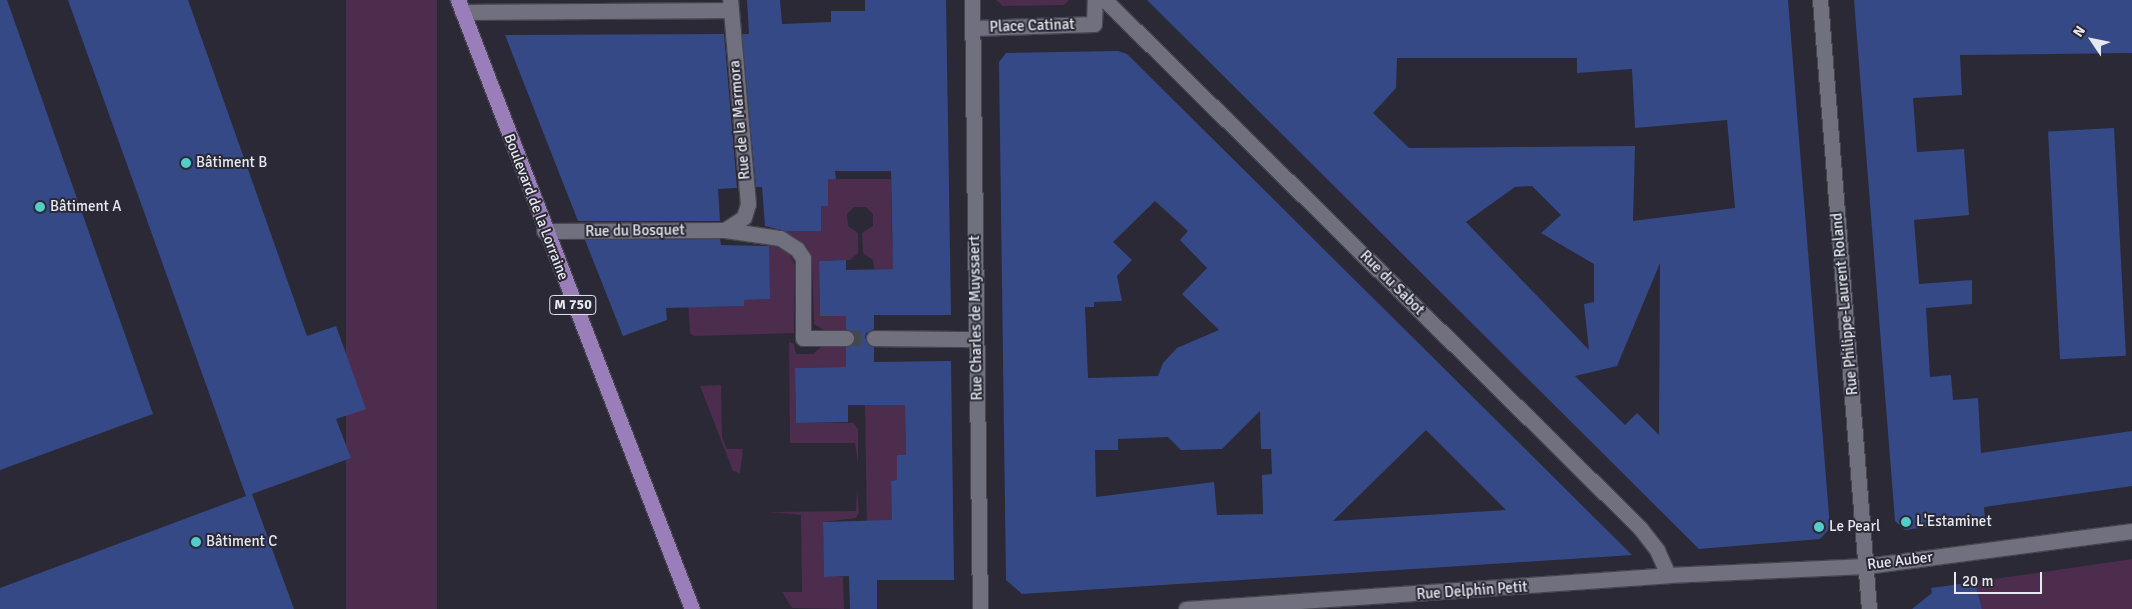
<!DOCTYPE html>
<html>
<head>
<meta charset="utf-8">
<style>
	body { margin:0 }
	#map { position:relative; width:2132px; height:609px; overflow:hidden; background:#2a2935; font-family:Signika,sans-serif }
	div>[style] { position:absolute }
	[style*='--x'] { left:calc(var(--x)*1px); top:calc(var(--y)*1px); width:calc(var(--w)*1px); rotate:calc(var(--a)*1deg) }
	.green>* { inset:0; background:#4d2d4e; transform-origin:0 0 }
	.building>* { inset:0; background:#364987; transform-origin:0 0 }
	.street-tunnel>* { height:15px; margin-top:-7.5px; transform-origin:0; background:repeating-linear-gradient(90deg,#464651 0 15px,transparent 0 23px) }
	.roads { filter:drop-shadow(1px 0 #46454f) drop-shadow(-1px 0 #46454f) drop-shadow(0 1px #46454f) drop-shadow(0 -1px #46454f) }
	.street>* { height:15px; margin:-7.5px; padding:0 7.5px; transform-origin:7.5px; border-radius:7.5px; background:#71707e }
	.primary>* { height:15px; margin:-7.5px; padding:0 7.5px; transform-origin:7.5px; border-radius:7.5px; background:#9a7eb9 }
	.dots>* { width:14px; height:14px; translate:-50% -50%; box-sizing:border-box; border:2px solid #2a2935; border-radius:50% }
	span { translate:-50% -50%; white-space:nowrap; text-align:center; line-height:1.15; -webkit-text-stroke:4px #2a2935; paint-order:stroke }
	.shield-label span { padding:1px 4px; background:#2a2935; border:1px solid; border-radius:4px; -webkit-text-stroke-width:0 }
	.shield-label { font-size:14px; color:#e7e7ef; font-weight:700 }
	.street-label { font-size:15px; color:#e7e7ef }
	.poi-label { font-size:15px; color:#e7e7ef }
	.left { translate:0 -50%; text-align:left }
	.north { position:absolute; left:2067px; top:15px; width:50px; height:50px; -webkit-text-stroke:4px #2a2935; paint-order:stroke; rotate:304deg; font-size:14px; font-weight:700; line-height:20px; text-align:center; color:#e7e7ef }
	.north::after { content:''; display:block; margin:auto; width:18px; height:22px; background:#e7e7ef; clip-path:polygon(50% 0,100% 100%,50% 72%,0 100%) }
	.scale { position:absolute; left:1954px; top:572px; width:88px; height:22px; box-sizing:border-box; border:2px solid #e7e7ef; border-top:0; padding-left:6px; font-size:15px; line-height:18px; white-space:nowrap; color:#e7e7ef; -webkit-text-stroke:4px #2a2935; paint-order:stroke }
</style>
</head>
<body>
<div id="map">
	<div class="green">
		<div style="left:346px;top:0;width:91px;height:653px"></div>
		<div style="clip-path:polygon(996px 0,1069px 0,1064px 5px,1003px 6px)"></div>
		<div style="clip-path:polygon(828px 179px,891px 179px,892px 245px,904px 269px,874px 269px,873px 260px,863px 253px,862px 233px,873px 226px,873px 214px,866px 207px,854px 207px,847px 214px,848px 226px,858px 233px,858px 253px,850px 260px,819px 261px,820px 316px,846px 316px,846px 332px,827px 332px,814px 324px,812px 263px,807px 247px,793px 236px,765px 230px,821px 231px,821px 206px,828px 206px)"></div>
		<div style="clip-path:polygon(769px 245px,787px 250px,795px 265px,794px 333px,695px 336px,690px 334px,688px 301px,692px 307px,743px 306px,744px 300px,769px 299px)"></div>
		<div style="clip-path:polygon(789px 342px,794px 344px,796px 354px,813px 354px,822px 346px,846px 345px,846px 367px,795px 368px,796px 423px,854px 423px,858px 430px,858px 464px,855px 443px,790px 443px)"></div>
		<div style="clip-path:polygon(721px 385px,722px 437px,727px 449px,743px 449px,740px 473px,733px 471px,700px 386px)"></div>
		<div style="clip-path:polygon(865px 405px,905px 405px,906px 455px,897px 455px,897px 480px,891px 481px,892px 510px,908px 534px,867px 534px)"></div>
		<div style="clip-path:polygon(857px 490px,859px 512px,856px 518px,823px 522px,824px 576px,843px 577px,844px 609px,792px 608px,782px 592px,802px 592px,801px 515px,770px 512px,856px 511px)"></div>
		<div style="clip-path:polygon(2132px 559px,2132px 609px,1982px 609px,1975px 582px)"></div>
	</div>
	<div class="building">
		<div style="clip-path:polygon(0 0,7px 0,153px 414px,0 470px)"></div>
		<div style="clip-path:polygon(68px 0,188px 0,307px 336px,336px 326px,366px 409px,336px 419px,351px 458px,252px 494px,294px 609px,0 609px,0 588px,246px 496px)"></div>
		<div style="clip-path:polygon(747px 0,780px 0,782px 24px,831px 22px,831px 11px,865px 11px,865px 0,946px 0,951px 315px,874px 315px,874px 329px,866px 333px,865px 338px,874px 347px,874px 362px,951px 361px,954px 580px,877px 580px,877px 609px,850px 609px,849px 576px,824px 577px,823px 522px,892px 520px,891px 481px,897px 480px,897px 455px,906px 455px,905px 405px,848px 405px,848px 422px,796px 423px,795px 368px,846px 367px,846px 347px,854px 343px,855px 338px,846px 329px,846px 316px,820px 316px,819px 261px,846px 260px,846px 270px,893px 269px,891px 171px,835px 171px,836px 179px,828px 179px,828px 206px,821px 206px,821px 231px,786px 231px,765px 226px,762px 187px,756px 187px,742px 34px,749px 34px)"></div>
		<div style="clip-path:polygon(evenodd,1147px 0,1788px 0,1830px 528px,1820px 539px,1699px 549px,1147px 0,1397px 58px,1577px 58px,1577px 73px,1632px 69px,1635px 128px,1727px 120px,1735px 208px,1633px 221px,1635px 146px,1409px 148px,1373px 113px,1396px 88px,1397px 58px,1147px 0,1532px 186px,1561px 215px,1541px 233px,1594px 264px,1594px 302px,1584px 304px,1589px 350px,1466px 222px,1515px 187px,1532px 186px,1147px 0,1660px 263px,1659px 435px,1637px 413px,1625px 425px,1575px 376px,1617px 366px,1660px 263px)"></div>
		<div style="clip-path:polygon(1854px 0,2132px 0,2132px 53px,1960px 55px,1962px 95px,1913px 98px,1917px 152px,1964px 149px,1969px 215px,1914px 220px,1919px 284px,1972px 280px,1972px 304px,1926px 308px,1930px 377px,1951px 375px,1953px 400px,1978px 398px,1981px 453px,2132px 431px,2132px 486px,1984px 507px,1985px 519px,1905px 530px,1895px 521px)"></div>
		<div style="clip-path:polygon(724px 34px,737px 188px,718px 189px,720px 221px,578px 221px,505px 35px)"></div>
		<div style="clip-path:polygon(evenodd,1118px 51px,1127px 54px,1632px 555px,1022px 594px,1006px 580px,999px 62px,1006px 53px,1118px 51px,1155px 201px,1188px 231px,1180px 240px,1207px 268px,1182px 294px,1219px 330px,1177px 348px,1163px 363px,1158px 376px,1088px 378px,1085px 307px,1094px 307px,1094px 302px,1122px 301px,1117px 276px,1132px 260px,1113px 242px,1155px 201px,1118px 51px,1260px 411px,1261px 449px,1271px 449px,1272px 474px,1262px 475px,1263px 514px,1217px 515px,1214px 482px,1096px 497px,1095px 450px,1118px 450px,1118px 439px,1168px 437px,1181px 450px,1222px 449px,1260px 411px,1118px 51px,1426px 430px,1506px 510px,1333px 521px,1426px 430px)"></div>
		<div style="left:2114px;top:128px;width:228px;height:66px;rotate:87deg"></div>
		<div style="clip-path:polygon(720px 239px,721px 245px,769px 246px,770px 299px,744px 300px,744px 306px,666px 308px,667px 320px,623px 336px,585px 240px)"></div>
		<div style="clip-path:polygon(1975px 582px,1982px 609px,1912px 609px,1932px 593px,1931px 588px)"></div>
	</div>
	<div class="street-tunnel">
		<div style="--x:846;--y:338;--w:28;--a:0"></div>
	</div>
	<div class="roads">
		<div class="street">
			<div style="--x:972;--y:0;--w:609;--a:89.25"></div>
			<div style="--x:1105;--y:0;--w:752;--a:44.62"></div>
			<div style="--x:1640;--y:528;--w:28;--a:52"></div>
			<div style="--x:1657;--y:550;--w:27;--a:66"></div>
			<div style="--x:1820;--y:0;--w:611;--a:85.4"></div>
			<div style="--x:462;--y:12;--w:269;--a:-0.4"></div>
			<div style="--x:974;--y:28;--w:120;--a:-1.9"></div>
			<div style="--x:1094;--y:24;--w:24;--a:-88"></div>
			<div style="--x:725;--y:230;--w:23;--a:-34"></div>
			<div style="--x:744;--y:217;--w:14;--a:-73"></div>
			<div style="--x:748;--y:204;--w:205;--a:-95"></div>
			<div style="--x:544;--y:231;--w:181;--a:-0.3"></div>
			<div style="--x:725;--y:230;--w:56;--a:8.3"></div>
			<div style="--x:780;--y:238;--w:20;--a:33"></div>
			<div style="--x:797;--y:249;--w:11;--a:56"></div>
			<div style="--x:803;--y:258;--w:80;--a:90"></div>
			<div style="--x:803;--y:338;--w:43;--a:0"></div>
			<div style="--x:874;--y:338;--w:102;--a:0.6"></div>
			<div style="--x:1186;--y:609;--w:483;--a:-4"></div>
			<div style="--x:1668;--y:575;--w:198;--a:-2.6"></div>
			<div style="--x:1866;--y:566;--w:268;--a:-7.5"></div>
		</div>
		<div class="primary">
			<div style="--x:458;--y:0;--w:652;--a:68.98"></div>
		</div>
	</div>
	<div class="dots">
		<div style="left:186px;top:163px;background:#53cdc9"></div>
		<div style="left:40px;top:207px;background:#53cdc9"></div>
		<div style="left:1906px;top:522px;background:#53cdc9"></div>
		<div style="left:1819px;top:527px;background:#53cdc9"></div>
		<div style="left:196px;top:542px;background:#53cdc9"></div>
	</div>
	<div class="shield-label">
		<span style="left:573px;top:305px">M 750</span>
	</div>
	<div class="street-label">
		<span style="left:1032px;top:26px;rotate:-2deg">Place Catinat</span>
		<span style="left:740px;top:120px;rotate:-95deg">Rue de la Marmora</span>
		<span style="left:536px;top:207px;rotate:69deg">Boulevard de la Lorraine</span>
		<span style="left:635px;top:231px;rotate:-1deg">Rue du Bosquet</span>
		<span style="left:1392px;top:283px;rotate:45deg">Rue du Sabot</span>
		<span style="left:1845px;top:304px;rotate:-95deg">Rue Philippe-Laurent Roland</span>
		<span style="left:976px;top:318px;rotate:-91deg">Rue Charles de Muyssaert</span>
		<span style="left:1900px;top:561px;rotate:-7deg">Rue Auber</span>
		<span style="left:1472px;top:591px;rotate:-4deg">Rue Delphin Petit</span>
	</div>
	<div class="poi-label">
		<span class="left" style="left:196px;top:163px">Bâtiment B</span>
		<span class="left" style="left:50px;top:207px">Bâtiment A</span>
		<span class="left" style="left:1916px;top:522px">L'Estaminet</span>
		<span class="left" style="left:1829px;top:527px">Le Pearl</span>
		<span class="left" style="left:206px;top:542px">Bâtiment C</span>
	</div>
	<div class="north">N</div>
	<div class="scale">20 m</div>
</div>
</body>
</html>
